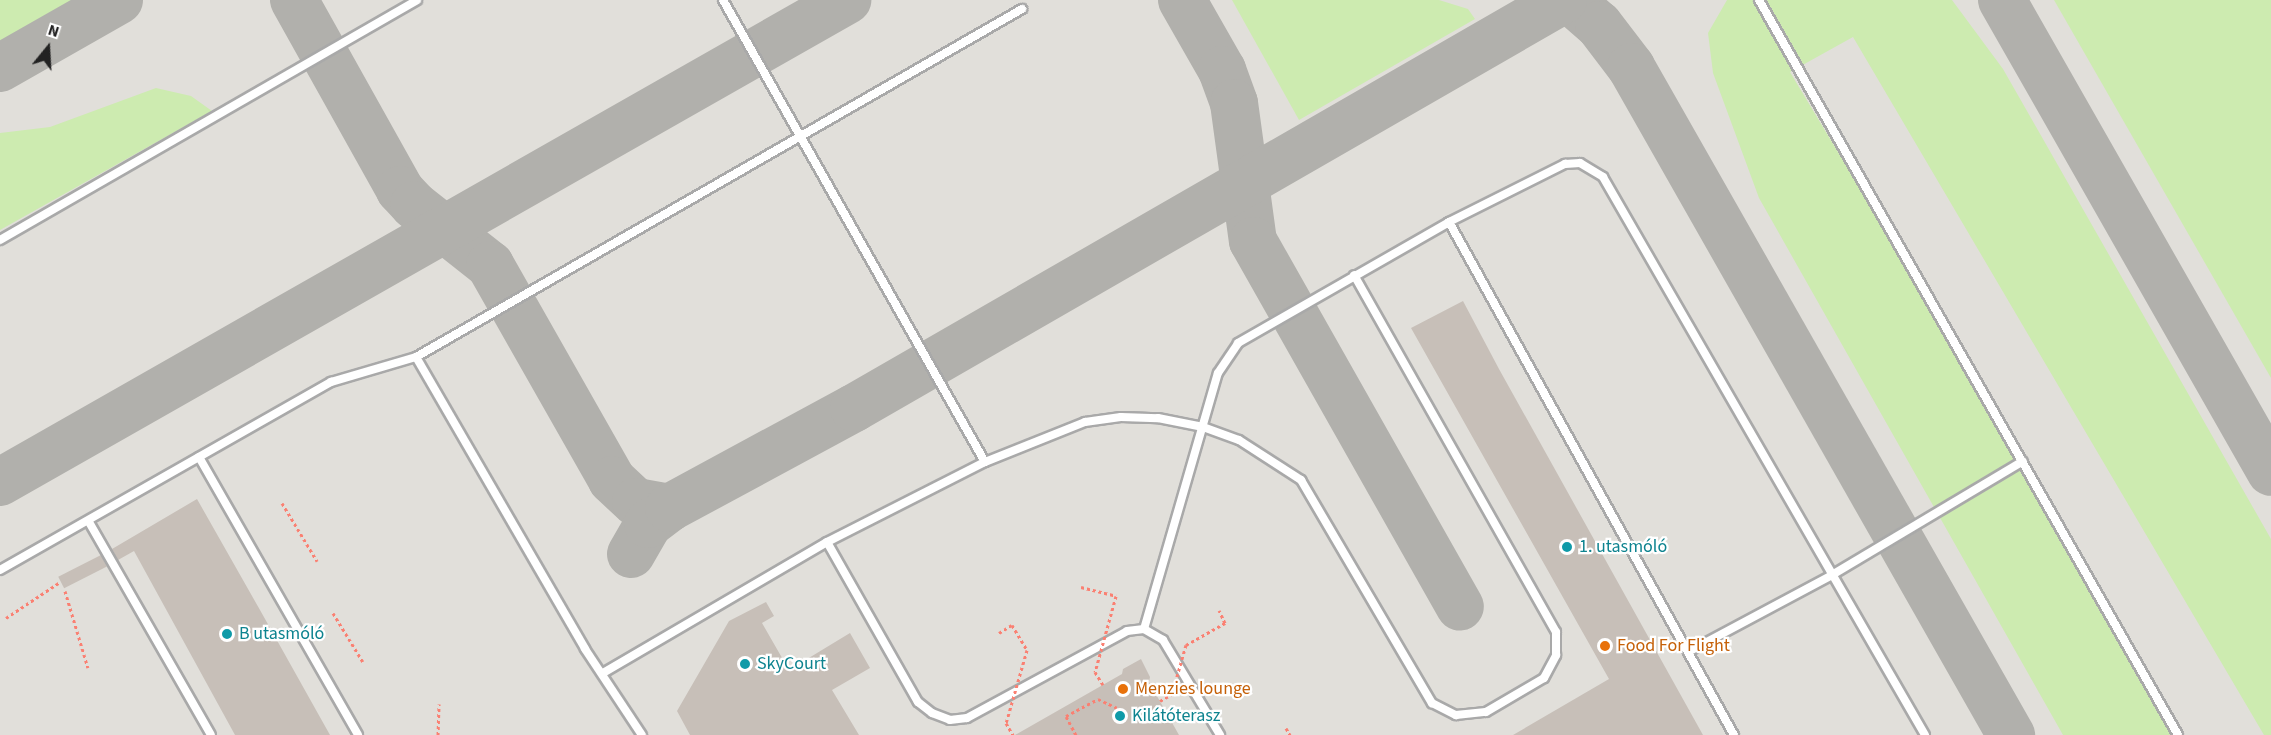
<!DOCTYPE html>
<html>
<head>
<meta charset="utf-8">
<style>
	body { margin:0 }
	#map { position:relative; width:2271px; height:735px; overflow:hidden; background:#f2efe9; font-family:"Source Sans 3",sans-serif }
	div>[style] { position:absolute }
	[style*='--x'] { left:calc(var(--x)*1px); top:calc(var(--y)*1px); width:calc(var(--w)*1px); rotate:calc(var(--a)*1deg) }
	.airport>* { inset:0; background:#e1dfda; transform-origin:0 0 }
	.grass>* { inset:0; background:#cdebb0 }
	.taxiway>* { height:48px; margin:-24px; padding:0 24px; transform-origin:24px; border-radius:24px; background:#b1b0ac }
	.building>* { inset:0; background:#c7bfb8; transform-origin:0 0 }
	.path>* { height:3px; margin-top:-1.5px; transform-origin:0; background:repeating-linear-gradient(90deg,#fa8072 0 3px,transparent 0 6px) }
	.roads { filter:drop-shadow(2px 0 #a9a9a9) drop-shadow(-2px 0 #a9a9a9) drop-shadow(0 2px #a9a9a9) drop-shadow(0 -2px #a9a9a9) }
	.lane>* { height:8px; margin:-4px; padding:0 4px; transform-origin:4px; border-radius:4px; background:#fff }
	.path-bridge>* { height:3px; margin-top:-1.5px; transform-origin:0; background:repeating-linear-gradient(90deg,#fa8072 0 3px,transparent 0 6px) }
	.dots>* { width:16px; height:16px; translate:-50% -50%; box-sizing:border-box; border:3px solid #fff; border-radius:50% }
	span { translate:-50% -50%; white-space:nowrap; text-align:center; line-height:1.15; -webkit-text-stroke:4.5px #fff; paint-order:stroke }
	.culture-label { font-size:18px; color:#0d838f }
	.left { translate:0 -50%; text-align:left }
	.food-label { font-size:18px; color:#c56008 }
	.north { position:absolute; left:18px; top:18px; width:60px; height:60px; -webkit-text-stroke:4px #fff; paint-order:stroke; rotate:18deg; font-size:16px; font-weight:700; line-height:24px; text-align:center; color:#222 }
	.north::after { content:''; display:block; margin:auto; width:21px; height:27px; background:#222; clip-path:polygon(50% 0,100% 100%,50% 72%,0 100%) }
</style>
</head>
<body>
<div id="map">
	<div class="airport">
		<div style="left:0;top:0;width:2271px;height:735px"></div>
	</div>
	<div class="grass">
		<div style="clip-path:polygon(0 0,72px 0,0 41px)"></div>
		<div style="clip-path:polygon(1232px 0,1439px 0,1468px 9px,1475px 19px,1299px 120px)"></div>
		<div style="clip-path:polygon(1727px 0,1952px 0,2003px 69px,2271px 539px,2271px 735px,2264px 735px,1853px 37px,1790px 72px,2023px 461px,2173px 735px,2063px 735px,1759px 198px,1713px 73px,1708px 33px)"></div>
		<div style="clip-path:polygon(2054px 0,2271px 0,2271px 378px)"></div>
		<div style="clip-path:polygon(156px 88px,191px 96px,212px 111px,0 230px,0 133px,50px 127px)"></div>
	</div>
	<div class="taxiway">
		<div style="--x:294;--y:0;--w:218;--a:60.8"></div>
		<div style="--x:400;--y:190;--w:21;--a:47"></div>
		<div style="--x:414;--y:205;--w:97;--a:38.3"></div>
		<div style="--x:490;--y:265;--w:247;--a:60.4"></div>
		<div style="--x:612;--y:480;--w:33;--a:43"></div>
		<div style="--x:636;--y:502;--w:34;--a:10"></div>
		<div style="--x:1182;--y:0;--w:81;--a:60.3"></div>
		<div style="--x:1222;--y:70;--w:35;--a:70"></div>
		<div style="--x:1234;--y:103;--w:139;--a:82.2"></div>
		<div style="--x:1253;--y:241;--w:420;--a:60.5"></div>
		<div style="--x:1570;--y:0;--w:38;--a:41"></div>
		<div style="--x:1599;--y:25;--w:53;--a:52.7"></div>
		<div style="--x:1631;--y:67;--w:769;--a:60.37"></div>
		<div style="--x:2002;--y:0;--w:543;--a:60.32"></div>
		<div style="--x:0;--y:68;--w:137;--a:-29.7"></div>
		<div style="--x:0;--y:482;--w:975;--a:-29.64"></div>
		<div style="--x:631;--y:554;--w:34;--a:-60"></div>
		<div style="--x:648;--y:524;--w:26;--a:-37"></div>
		<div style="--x:669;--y:508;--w:210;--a:-28.4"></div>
		<div style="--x:854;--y:408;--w:818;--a:-29.92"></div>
	</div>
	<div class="building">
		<div style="clip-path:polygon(1463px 301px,1499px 369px,1703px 735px,1513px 735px,1609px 679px,1411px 328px)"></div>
		<div style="clip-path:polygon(197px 499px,260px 610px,330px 735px,235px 735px,134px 551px,118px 560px,112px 549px)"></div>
		<div style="left:101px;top:555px;width:13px;height:48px;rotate:63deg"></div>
		<div style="clip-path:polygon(766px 602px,774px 616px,762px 623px,789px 670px,850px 633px,870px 668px,832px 690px,859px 735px,690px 735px,677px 711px,729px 621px)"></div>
		<div style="clip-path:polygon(1141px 659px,1150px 677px,1149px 682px,1179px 735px,1015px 735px,1122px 674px,1123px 669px)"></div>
	</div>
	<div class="path">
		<div style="--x:282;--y:503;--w:68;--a:58.9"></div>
		<div style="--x:65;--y:591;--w:80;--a:73.4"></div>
		<div style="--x:333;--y:613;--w:57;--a:58.5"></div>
		<div style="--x:6;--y:618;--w:65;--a:-33.7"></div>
		<div style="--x:1286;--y:728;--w:8;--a:60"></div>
		<div style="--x:438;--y:735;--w:31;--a:-88"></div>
		<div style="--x:1076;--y:735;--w:21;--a:-118"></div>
		<div style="--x:1066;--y:716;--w:36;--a:-28"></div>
		<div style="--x:1098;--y:699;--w:21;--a:25"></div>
	</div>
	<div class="roads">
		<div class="lane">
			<div style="--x:723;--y:0;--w:531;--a:60.44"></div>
			<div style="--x:1759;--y:0;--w:846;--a:60.31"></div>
			<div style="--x:1449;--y:222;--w:587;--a:60.95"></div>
			<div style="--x:0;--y:240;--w:481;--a:-29.9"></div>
			<div style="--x:416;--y:357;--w:337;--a:59.9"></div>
			<div style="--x:585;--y:649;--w:103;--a:56.5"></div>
			<div style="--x:199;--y:457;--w:320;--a:60.2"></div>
			<div style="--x:89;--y:522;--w:245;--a:60.2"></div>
			<div style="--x:827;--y:542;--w:184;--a:60.4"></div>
			<div style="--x:918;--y:702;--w:18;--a:38"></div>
			<div style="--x:932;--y:713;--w:19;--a:21"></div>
			<div style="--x:950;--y:720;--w:17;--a:-7"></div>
			<div style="--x:967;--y:718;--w:182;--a:-28.5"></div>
			<div style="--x:1127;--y:631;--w:17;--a:-7"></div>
			<div style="--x:1144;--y:629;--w:22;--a:30"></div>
			<div style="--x:1163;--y:640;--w:111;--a:59"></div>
			<div style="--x:0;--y:570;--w:381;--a:-29.6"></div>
			<div style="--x:331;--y:382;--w:89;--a:-16.4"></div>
			<div style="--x:416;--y:357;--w:699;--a:-29.87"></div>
			<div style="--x:1144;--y:629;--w:266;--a:-73.9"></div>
			<div style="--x:1218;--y:373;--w:36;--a:-56"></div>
			<div style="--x:1238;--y:343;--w:243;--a:-29.8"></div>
			<div style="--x:1449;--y:222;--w:130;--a:-26.6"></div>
			<div style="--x:1565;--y:164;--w:15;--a:-4"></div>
			<div style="--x:1580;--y:163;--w:27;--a:31"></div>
			<div style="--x:1603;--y:177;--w:644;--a:60.01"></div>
			<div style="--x:1688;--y:652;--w:163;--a:-28.1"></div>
			<div style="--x:1832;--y:575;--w:222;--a:-30.8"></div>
			<div style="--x:603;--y:673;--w:259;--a:-30.3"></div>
			<div style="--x:827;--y:542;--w:177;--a:-26.9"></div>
			<div style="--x:985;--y:462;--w:108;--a:-21.8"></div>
			<div style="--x:1085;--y:422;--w:36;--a:-8"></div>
			<div style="--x:1121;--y:417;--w:37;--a:2"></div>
			<div style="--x:1158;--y:418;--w:46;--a:11.3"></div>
			<div style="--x:1203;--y:427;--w:38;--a:20"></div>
			<div style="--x:1239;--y:440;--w:74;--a:32.8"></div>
			<div style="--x:1301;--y:480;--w:259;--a:59.6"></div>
			<div style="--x:1432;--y:703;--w:27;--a:27"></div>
			<div style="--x:1456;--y:715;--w:30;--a:-6"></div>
			<div style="--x:1486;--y:712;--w:67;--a:-30.4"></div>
			<div style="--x:1544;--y:678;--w:26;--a:-62"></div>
			<div style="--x:1556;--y:655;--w:23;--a:-90"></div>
			<div style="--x:1556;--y:632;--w:410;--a:-119.5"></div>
		</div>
	</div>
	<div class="path-bridge">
		<div style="--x:1081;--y:587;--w:36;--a:14"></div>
		<div style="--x:1116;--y:596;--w:79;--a:105.4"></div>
		<div style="--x:1095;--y:672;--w:15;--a:58"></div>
		<div style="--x:999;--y:633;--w:15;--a:-32"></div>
		<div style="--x:1012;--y:625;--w:29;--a:59"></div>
		<div style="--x:1027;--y:650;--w:76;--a:106"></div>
		<div style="--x:1006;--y:723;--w:14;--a:60"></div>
		<div style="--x:1160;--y:701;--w:14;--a:-30"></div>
		<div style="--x:1172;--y:694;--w:51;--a:-74.1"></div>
		<div style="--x:1186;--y:645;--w:45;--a:-29.4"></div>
		<div style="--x:1225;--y:623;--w:14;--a:-115"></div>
	</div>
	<div class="dots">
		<div style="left:1567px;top:547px;background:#0f9aa8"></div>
		<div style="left:227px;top:634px;background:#0f9aa8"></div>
		<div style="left:1605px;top:646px;background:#e8710a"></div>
		<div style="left:745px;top:664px;background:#0f9aa8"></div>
		<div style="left:1123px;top:689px;background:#e8710a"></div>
		<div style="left:1120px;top:716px;background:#0f9aa8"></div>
	</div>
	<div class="culture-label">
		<span class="left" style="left:1579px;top:547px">1. utasmóló</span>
		<span class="left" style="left:239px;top:634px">B utasmóló</span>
		<span class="left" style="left:757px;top:664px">SkyCourt</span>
		<span class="left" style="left:1132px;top:716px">Kilátóterasz</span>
	</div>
	<div class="food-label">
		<span class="left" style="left:1617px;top:646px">Food For Flight</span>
		<span class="left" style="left:1135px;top:689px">Menzies lounge</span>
	</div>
	<div class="north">N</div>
</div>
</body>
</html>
